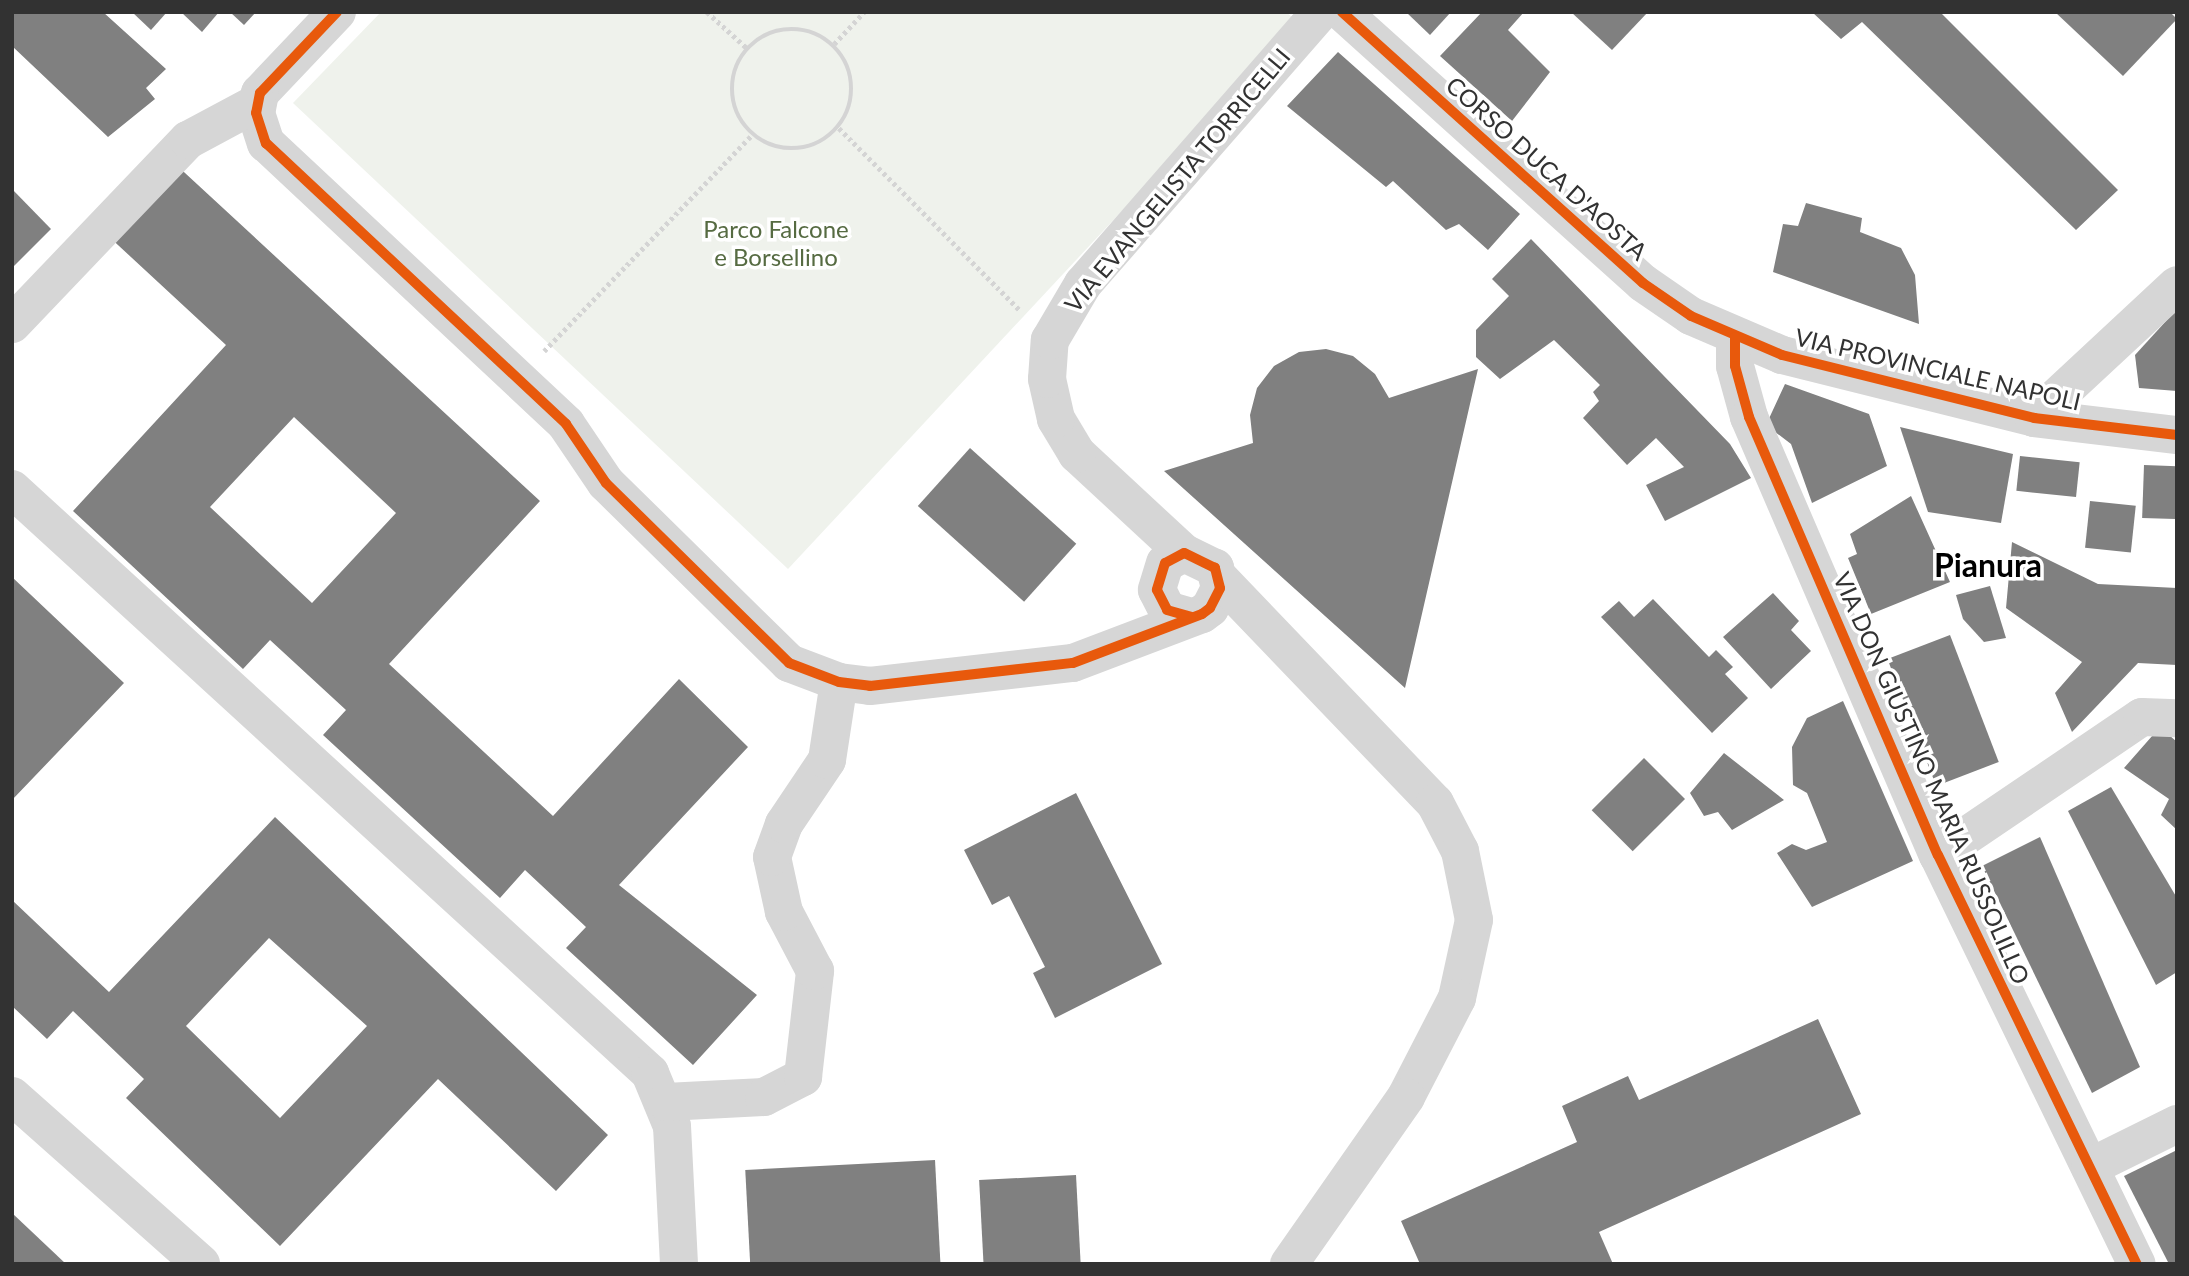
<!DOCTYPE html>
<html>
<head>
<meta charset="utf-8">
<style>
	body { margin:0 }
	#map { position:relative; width:2189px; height:1276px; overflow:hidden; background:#fff; font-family:Lato,sans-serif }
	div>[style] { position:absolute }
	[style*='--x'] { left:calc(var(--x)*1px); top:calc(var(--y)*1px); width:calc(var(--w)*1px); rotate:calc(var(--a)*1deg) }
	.green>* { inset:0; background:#eff2ec }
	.building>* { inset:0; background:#808080; transform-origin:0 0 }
	.path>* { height:4.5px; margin-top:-2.25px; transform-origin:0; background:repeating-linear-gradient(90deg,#d4d4d4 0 3.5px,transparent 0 7px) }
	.path>.ring { margin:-2.25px; padding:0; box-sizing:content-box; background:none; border:4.5px solid #d4d4d4; border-radius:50% }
	.minor>* { height:38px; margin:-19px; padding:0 19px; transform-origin:19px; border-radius:19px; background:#d6d6d6 }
	.cycleway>* { height:10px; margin:-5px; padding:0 5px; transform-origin:5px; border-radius:5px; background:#e8590c }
	span { translate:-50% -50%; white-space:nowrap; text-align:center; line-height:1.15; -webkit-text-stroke:7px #fff; paint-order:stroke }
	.street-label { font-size:24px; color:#323232 }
	.park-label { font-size:24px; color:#566b42 }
	.district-label { font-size:32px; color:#000; font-weight:700 }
	.frame { position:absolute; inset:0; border:14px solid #323232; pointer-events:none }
</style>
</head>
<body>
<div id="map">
	<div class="green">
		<div style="clip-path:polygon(381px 12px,1286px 12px,1298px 22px,788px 569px,293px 103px)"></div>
	</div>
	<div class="building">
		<div style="clip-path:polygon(12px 12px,103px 12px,166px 69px,146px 88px,155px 99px,108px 137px,12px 46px)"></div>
		<div style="clip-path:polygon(132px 12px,167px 12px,151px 30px)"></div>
		<div style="clip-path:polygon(181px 12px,219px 12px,202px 32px)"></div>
		<div style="clip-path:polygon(230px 12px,256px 12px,244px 25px)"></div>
		<div style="clip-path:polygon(1406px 12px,1451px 12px,1430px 35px)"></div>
		<div style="clip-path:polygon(1482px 12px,1524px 12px,1508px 30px,1550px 72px,1512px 121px,1440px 56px)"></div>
		<div style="clip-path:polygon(1571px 12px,1648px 12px,1612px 50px)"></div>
		<div style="clip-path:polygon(1812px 12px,1940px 12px,2118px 190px,2076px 230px,1862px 22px,1841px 39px)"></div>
		<div style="clip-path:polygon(2055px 12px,2170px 12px,2177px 19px,2123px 76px)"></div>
		<div style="clip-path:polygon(1338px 52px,1520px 214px,1488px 250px,1459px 224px,1446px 230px,1393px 181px,1386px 187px,1287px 106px)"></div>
		<div style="clip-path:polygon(evenodd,172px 161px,540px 501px,389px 664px,553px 816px,679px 679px,748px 747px,619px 885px,757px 995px,693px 1065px,566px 948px,586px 927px,525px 870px,500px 898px,323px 735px,346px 710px,270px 640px,243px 669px,73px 511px,226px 345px,105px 233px,172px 161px,294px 417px,396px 513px,312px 603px,210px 507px,294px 417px)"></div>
		<div style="clip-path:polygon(12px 189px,51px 229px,12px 268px)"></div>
		<div style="clip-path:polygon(1806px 203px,1862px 218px,1860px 232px,1901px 248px,1915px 275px,1919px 324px,1773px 272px,1783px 224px,1798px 226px)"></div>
		<div style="clip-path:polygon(1531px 239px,1730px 444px,1751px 478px,1665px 521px,1646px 485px,1684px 467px,1656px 438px,1627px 465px,1583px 418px,1599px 401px,1593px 392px,1600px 385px,1554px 340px,1500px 379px,1476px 357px,1476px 330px,1509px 296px,1492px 279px)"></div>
		<div style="clip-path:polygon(2177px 309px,2177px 391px,2139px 388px,2135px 355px)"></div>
		<div style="clip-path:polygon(1326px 349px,1353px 356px,1375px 374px,1389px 398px,1478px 369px,1405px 688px,1164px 471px,1253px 443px,1250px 415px,1257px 388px,1274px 366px,1299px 352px)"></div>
		<div style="clip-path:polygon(1785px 384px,1869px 414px,1887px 466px,1812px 503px,1791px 444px,1766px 425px)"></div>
		<div style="clip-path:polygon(1900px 427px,2013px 454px,2001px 523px,1928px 512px)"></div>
		<div style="left:970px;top:448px;width:143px;height:78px;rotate:42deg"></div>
		<div style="left:2020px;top:456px;width:60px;height:35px;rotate:6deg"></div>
		<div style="left:2144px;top:465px;width:33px;height:53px;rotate:2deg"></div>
		<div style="clip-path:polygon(1911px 496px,1950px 582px,1871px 614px,1848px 558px,1857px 554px,1850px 534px)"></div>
		<div style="left:2090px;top:501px;width:46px;height:47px;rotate:6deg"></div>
		<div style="clip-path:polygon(2012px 542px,2098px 584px,2177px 588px,2177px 665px,2138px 663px,2072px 732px,2055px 693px,2082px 662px,2006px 608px)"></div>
		<div style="clip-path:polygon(12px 577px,124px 683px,12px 800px,14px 692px)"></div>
		<div style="clip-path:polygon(1990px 586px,2006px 638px,1984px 642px,1963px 619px,1956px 595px)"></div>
		<div style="clip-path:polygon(1773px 593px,1799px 621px,1791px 630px,1811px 651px,1771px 689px,1723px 637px)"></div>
		<div style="clip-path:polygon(1653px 599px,1709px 657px,1716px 650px,1733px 667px,1725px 674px,1748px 698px,1712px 733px,1601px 617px,1619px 601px,1634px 617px)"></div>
		<div style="left:1950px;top:635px;width:136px;height:67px;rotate:69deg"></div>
		<div style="clip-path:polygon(1843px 701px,1913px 861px,1812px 907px,1777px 853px,1792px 844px,1806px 850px,1827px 842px,1807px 793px,1793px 785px,1792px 747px,1807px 718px)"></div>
		<div style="clip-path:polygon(2160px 727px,2177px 742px,2177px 830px,2161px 815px,2169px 799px,2124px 768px)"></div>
		<div style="clip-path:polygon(1724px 753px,1784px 800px,1732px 830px,1718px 812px,1704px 816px,1690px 793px)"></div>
		<div style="left:1644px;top:758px;width:58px;height:74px;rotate:45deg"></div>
		<div style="clip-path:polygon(2111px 787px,2177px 898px,2177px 972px,2156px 985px,2068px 811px)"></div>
		<div style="clip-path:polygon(1076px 793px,1162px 964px,1055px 1018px,1033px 973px,1045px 967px,1009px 896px,992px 905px,964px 850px)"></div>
		<div style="clip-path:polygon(evenodd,275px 817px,608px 1135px,556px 1191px,438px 1079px,280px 1246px,126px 1098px,144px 1079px,73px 1011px,47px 1039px,12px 1006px,12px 900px,109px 992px,275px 817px,269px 938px,367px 1026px,280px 1118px,186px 1026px,269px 938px)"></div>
		<div style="clip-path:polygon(2040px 837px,2140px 1067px,2092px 1093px,1982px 866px)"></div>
		<div style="clip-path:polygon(1818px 1019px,1861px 1114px,1599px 1232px,1613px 1264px,1420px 1264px,1401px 1221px,1577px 1142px,1562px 1106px,1628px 1076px,1639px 1100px)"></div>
		<div style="clip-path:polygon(2177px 1150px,2177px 1264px,2169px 1264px,2124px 1176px)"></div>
		<div style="left:935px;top:1160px;width:104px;height:190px;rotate:87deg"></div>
		<div style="left:1076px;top:1175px;width:89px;height:97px;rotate:87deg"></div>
		<div style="clip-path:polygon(12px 1213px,66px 1264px,12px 1264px)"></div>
	</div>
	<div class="path">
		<div style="--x:707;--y:12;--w:54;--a:42"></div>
		<div class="ring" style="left:732px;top:29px;width:115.5px;height:115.5px"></div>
		<div style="--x:834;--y:44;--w:44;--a:-46.8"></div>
		<div style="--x:839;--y:128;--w:258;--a:45.2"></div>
		<div style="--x:544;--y:351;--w:300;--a:-46.1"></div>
	</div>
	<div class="minor">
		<div style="--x:337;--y:12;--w:112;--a:133.5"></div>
		<div style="--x:260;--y:93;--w:20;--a:101"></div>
		<div style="--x:256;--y:113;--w:32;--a:72"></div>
		<div style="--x:266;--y:143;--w:411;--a:43.1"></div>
		<div style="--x:566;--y:424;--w:71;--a:55.9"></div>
		<div style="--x:606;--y:483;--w:257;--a:44.5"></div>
		<div style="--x:789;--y:663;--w:53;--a:20.8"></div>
		<div style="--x:839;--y:682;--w:31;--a:7"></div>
		<div style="--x:870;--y:686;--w:204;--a:-6.5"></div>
		<div style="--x:1073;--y:663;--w:138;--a:-20.8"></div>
		<div style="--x:1202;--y:614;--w:10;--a:-37"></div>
		<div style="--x:1210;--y:608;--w:22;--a:-63"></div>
		<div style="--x:1220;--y:588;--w:21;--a:-104"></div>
		<div style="--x:1215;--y:568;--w:34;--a:-154"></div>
		<div style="--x:1184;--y:553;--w:21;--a:152"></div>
		<div style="--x:1165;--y:563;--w:28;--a:107"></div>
		<div style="--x:1157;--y:590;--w:22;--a:63"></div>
		<div style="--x:1167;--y:610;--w:25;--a:16"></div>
		<div style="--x:1342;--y:12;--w:405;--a:42"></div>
		<div style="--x:1643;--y:283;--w:58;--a:34.5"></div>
		<div style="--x:1691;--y:316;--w:99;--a:23.2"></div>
		<div style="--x:1782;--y:355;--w:260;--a:14"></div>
		<div style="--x:2034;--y:418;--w:144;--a:6.8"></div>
		<div style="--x:12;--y:324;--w:255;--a:-46.3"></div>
		<div style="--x:188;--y:140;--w:78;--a:-28.2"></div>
		<div style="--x:1735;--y:337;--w:29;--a:90"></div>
		<div style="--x:1735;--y:366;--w:53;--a:74.6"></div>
		<div style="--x:1749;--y:417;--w:477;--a:66.7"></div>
		<div style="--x:1938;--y:855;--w:455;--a:64.1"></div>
		<div style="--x:2034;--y:418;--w:195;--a:-42.9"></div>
		<div style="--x:12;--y:489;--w:865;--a:42.47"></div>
		<div style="--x:650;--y:1073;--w:57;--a:67.5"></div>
		<div style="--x:672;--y:1126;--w:138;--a:87.1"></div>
		<div style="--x:1184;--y:553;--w:146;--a:-137.2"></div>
		<div style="--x:1077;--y:454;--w:41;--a:-121"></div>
		<div style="--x:1056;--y:419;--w:41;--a:-102.7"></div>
		<div style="--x:1047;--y:379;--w:39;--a:-86"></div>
		<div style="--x:1050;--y:340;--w:65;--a:-59.5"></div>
		<div style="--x:1083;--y:284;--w:361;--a:-48.9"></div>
		<div style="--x:1219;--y:578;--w:312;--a:46.2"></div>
		<div style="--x:1435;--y:803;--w:54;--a:62.5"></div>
		<div style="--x:1460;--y:851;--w:70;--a:78.5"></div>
		<div style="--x:1474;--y:920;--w:80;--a:102.3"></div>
		<div style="--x:1457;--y:998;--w:111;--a:117.3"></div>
		<div style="--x:1406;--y:1097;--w:204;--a:125"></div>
		<div style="--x:1938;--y:855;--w:246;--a:-34.1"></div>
		<div style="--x:2142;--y:717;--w:35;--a:2"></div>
		<div style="--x:12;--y:1096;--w:253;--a:41.6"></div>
		<div style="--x:666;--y:1102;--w:98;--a:-2.9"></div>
		<div style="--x:764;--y:1097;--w:44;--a:-27.1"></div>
		<div style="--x:803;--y:1077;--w:107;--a:-83.5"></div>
		<div style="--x:815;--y:971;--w:67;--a:-117.7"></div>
		<div style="--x:784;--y:912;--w:56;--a:-102.3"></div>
		<div style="--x:772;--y:857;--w:35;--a:-70"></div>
		<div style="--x:784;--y:824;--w:77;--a:-56.1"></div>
		<div style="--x:827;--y:760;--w:79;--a:-81.3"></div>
		<div style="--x:2090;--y:1167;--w:97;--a:-26.3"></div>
	</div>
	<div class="cycleway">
		<div style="--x:337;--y:12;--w:112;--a:133.5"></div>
		<div style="--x:260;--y:93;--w:20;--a:101"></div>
		<div style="--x:256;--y:113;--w:32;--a:72"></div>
		<div style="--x:266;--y:143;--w:411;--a:43.1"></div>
		<div style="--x:566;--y:424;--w:71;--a:55.9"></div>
		<div style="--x:606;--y:483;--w:257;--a:44.5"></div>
		<div style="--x:789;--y:663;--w:53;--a:20.8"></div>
		<div style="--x:839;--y:682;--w:31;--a:7"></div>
		<div style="--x:870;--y:686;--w:204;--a:-6.5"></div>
		<div style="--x:1073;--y:663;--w:138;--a:-20.8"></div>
		<div style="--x:1202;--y:614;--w:10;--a:-37"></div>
		<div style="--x:1210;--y:608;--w:22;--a:-63"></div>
		<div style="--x:1220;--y:588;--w:21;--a:-104"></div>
		<div style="--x:1215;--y:568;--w:34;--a:-154"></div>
		<div style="--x:1184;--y:553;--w:21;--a:152"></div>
		<div style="--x:1165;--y:563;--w:28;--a:107"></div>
		<div style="--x:1157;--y:590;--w:22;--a:63"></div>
		<div style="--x:1167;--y:610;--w:25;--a:16"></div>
		<div style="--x:1342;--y:12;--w:405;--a:42"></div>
		<div style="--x:1643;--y:283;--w:58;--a:34.5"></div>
		<div style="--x:1691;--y:316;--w:99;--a:23.2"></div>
		<div style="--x:1782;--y:355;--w:260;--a:14"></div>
		<div style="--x:2034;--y:418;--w:144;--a:6.8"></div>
		<div style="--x:1735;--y:337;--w:29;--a:90"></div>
		<div style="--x:1735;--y:366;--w:53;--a:74.6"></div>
		<div style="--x:1749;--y:417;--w:477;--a:66.7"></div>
		<div style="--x:1938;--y:855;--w:455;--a:64.1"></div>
	</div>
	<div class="street-label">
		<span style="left:1547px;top:168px;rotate:42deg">CORSO DUCA D'AOSTA</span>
		<span style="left:1177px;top:180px;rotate:-50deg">VIA EVANGELISTA TORRICELLI</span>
		<span style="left:1938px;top:369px;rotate:13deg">VIA PROVINCIALE NAPOLI</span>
		<span style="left:1932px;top:778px;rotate:66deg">VIA DON GIUSTINO MARIA RUSSOLILLO</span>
	</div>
	<div class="park-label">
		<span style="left:776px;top:243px">Parco Falcone<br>e Borsellino</span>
	</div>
	<div class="district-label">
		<span style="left:1988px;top:565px">Pianura</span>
	</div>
	<div class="frame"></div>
</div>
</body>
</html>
